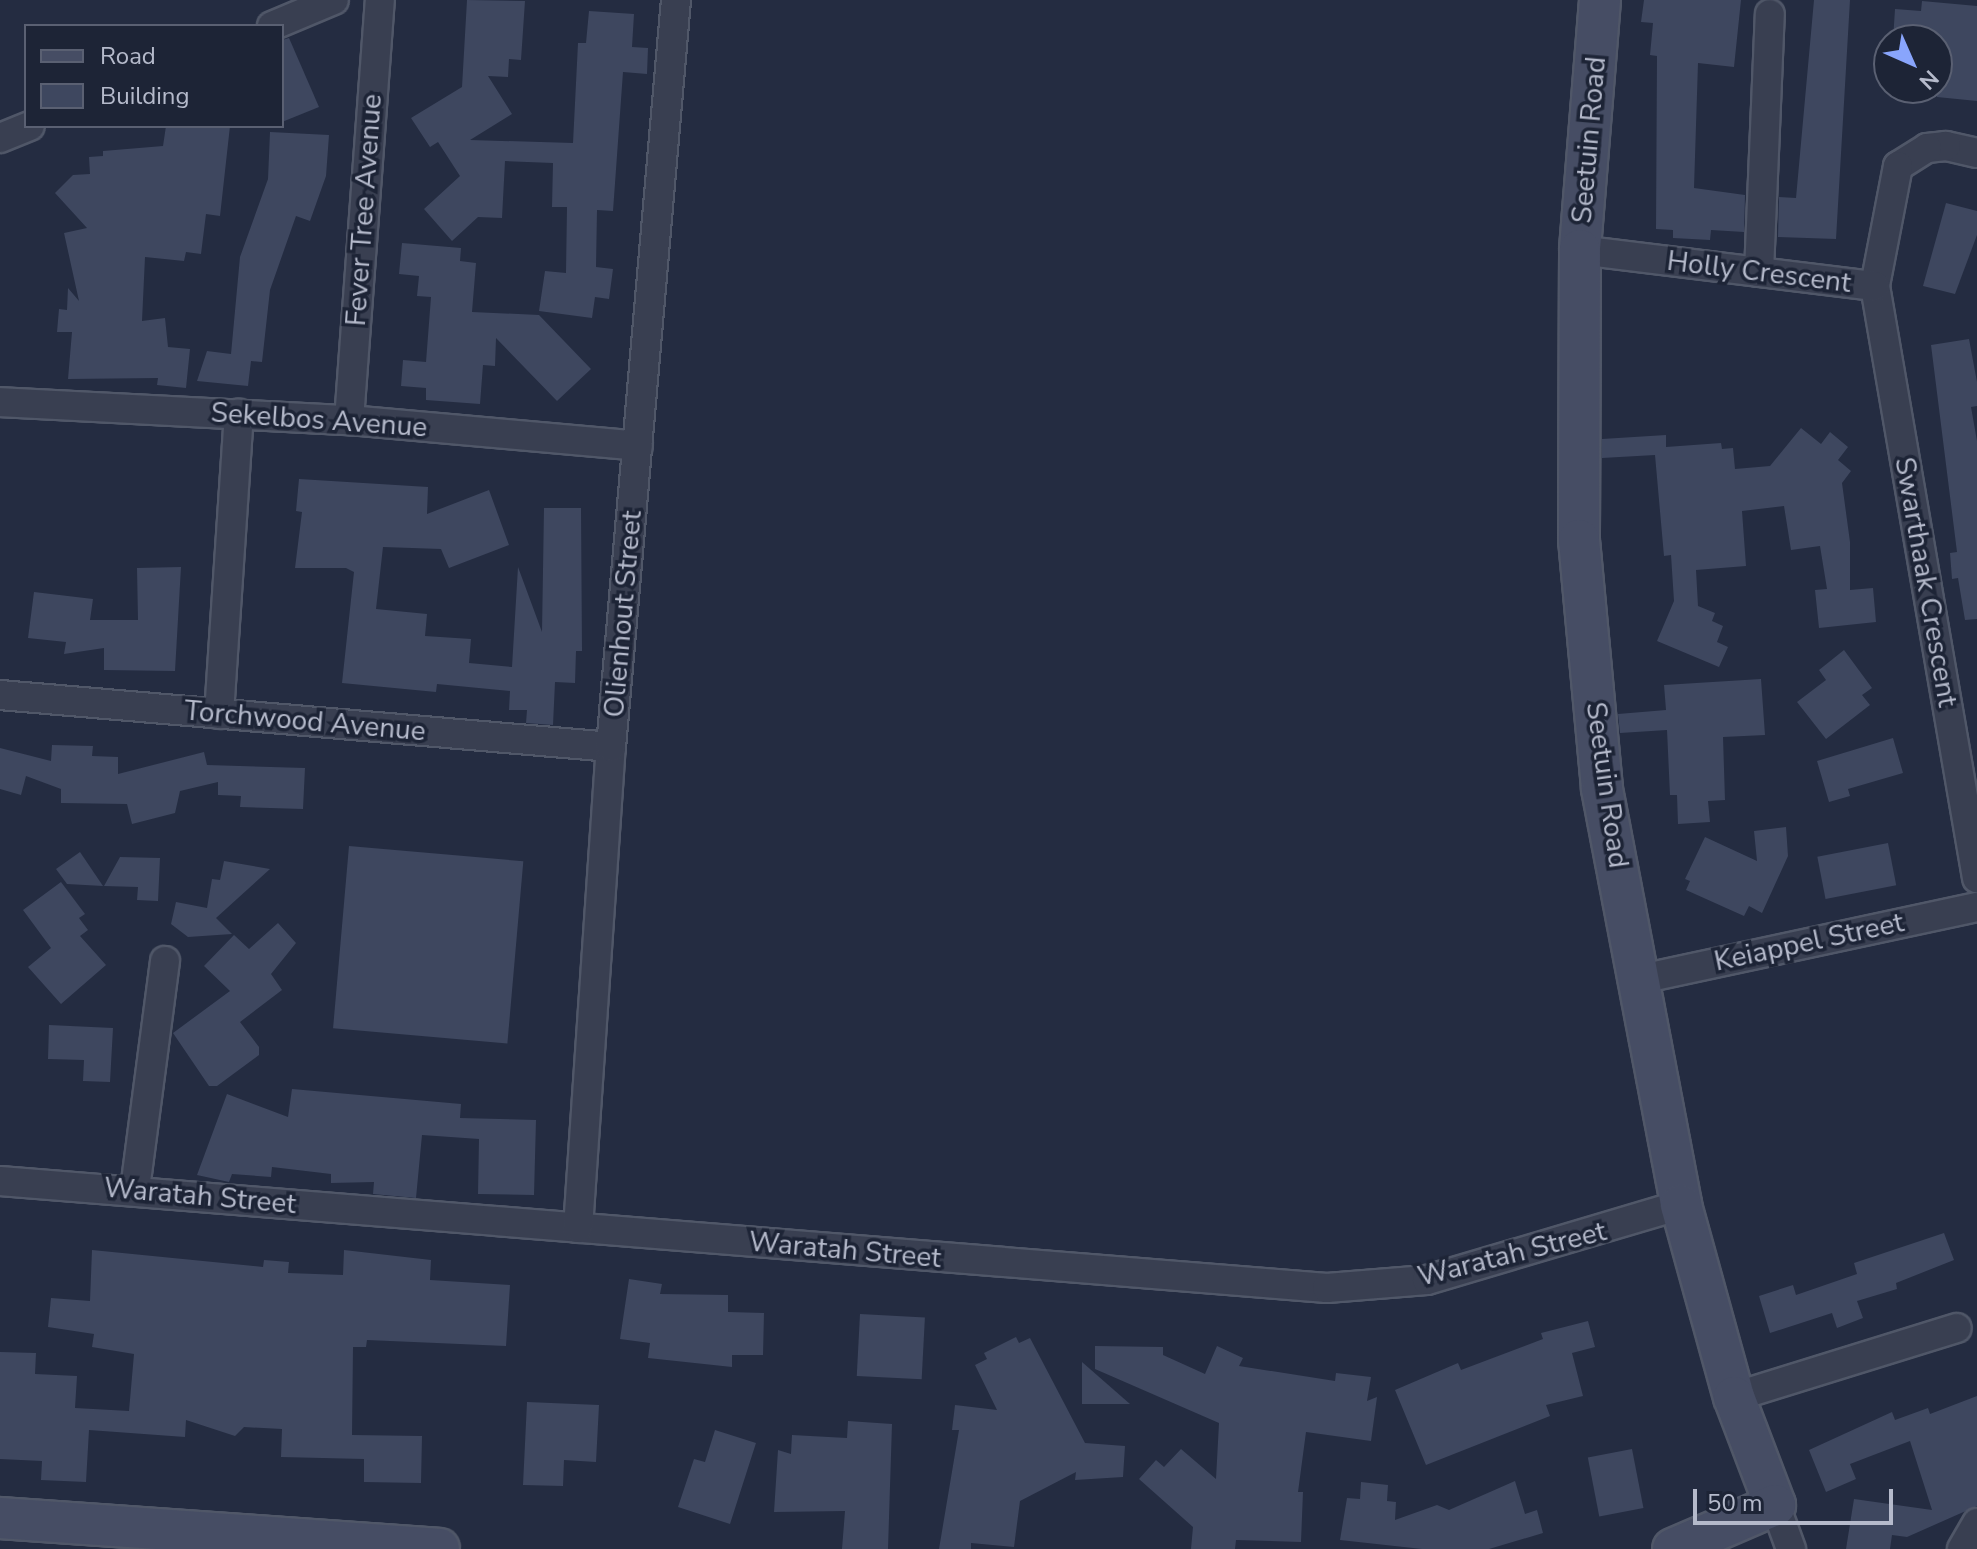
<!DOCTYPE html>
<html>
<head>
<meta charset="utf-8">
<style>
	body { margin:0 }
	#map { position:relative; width:1977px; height:1549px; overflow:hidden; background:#242c41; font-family:"Nunito Sans",sans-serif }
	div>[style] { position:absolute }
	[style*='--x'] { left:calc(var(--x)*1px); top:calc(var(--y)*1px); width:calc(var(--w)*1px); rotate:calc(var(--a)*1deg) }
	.building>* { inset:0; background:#3e475f; transform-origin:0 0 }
	.roads { filter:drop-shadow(2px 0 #505768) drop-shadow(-2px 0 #505768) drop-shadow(0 2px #505768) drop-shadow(0 -2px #505768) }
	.street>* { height:28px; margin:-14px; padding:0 14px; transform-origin:14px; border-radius:14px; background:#393f51 }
	.secondary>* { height:40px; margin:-20px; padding:0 20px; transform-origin:20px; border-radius:20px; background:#464d64 }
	span { translate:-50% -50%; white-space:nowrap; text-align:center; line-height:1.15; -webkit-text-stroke:7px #1d2436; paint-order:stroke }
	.street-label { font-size:28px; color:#b5bacb }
	.legend { position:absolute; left:24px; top:24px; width:260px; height:104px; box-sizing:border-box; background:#1d2436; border:2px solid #5a6072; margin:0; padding:10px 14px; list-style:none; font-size:24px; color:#b5bacb }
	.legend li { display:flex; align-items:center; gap:16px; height:40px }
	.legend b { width:40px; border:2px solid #5a6072 }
	.north { position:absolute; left:1873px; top:24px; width:80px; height:80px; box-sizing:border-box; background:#1d2436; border:2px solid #5a6072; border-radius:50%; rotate:135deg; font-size:22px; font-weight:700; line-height:32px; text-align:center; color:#b5bacb }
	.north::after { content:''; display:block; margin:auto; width:28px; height:36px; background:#89a5fc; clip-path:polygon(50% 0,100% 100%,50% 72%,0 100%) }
	.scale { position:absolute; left:1693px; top:1489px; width:200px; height:36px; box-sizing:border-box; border:4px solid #b5bacb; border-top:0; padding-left:10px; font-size:24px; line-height:28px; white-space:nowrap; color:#b5bacb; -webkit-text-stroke:6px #1d2436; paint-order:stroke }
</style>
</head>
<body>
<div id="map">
	<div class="building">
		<div style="clip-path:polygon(467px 0,525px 1px,521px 60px,509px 59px,508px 77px,488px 76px,512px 114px,470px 140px,573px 143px,578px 43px,586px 43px,589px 11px,634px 14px,632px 47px,648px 48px,647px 74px,623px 72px,613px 211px,597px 210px,596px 267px,613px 269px,609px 299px,595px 297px,592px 318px,539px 311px,545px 271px,566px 273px,567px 207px,552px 207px,553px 163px,505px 161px,502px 218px,478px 217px,452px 241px,424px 209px,460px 176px,438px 142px,430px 147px,411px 118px,462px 87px)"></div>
		<div style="clip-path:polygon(1644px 0,1741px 0,1734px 67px,1698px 63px,1694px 188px,1745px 195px,1744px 232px,1711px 230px,1710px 240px,1673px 238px,1673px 230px,1656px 229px,1657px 56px,1650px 55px,1653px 23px,1641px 22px)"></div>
		<div style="clip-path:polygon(1814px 0,1850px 0,1836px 239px,1778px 237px,1779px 197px,1796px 198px)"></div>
		<div style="clip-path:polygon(1922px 1px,1977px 6px,1977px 101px,1937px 97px,1937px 40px,1893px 40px,1895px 9px,1921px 11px)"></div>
		<div style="clip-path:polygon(289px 38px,319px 107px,282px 122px,282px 40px)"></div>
		<div style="clip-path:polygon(166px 126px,230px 126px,220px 216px,206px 214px,201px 254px,186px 252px,184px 261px,145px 257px,142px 321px,165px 318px,168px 347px,190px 349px,186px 388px,157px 385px,158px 378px,68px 379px,72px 332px,57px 332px,59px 309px,67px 310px,68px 288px,79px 301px,64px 233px,87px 228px,55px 193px,73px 175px,90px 174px,89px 157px,103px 156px,103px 151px,163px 146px)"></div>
		<div style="clip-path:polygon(270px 132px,329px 135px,326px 176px,310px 221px,296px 216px,270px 290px,262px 362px,251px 361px,248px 386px,197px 381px,207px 351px,231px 354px,240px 257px,268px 179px)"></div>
		<div style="clip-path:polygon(1946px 203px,1977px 211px,1977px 235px,1955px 294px,1923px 286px)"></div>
		<div style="clip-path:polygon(402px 243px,461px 248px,460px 261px,476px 263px,472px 312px,539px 315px,591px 369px,557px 401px,496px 338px,495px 366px,483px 365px,480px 404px,426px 400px,426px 388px,401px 386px,403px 360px,426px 362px,431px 297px,417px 296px,419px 276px,399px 274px)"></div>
		<div style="clip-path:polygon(1969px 339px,1977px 382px,1977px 406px,1971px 407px,1977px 441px,1977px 619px,1965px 620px,1958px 578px,1952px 579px,1950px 553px,1957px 552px,1931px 345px)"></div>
		<div style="clip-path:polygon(1801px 428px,1821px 444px,1830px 432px,1848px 447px,1838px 460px,1851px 471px,1842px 483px,1850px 542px,1850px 590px,1873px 588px,1876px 622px,1819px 628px,1815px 590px,1827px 589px,1820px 546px,1791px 550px,1784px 506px,1742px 511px,1746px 566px,1696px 570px,1698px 606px,1715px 613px,1712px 621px,1723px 626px,1717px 642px,1728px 647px,1719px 667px,1657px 641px,1674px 601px,1671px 555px,1664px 556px,1655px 455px,1602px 458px,1602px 439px,1666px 435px,1666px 447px,1721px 443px,1722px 449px,1733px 448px,1735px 469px,1770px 466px)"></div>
		<div style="clip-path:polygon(299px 479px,428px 487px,427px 514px,489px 490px,509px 545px,449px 568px,441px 549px,383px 547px,376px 609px,427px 614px,425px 636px,471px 639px,469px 663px,512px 667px,518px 567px,542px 632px,544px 508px,581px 508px,582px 651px,576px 651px,575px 683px,555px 682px,553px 725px,526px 723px,527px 710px,509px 710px,510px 691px,437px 684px,436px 692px,342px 683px,354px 572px,346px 568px,295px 568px,302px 512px,296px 511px)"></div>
		<div style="clip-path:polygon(181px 567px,175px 671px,104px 670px,104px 648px,64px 654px,66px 642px,28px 638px,34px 592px,93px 599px,90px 620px,138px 620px,137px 568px)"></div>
		<div style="clip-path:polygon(1844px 650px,1872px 688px,1862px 695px,1870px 705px,1826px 739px,1797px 702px,1826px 680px,1819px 670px)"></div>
		<div style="clip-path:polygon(1761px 679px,1765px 735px,1723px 737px,1725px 800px,1708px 801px,1710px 822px,1678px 824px,1677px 795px,1670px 795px,1667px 730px,1620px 733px,1618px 714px,1666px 710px,1664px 685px)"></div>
		<div style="clip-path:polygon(1893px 738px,1903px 773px,1848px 789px,1850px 796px,1829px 802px,1817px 761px)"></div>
		<div style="clip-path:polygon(52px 745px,93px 746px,92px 756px,118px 757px,118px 774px,204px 752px,207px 765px,305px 768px,303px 809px,240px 807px,241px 796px,218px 795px,218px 782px,180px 791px,175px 813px,132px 824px,127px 804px,61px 803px,61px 789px,26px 776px,21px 795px,0 789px,0 748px,51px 761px)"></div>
		<div style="clip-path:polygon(1786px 827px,1788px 856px,1762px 913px,1749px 906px,1744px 916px,1686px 890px,1690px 881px,1685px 879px,1705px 837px,1757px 861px,1754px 831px)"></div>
		<div style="left:1888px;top:843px;width:43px;height:72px;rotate:79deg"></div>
		<div style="left:349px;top:846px;width:175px;height:183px;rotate:5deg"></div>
		<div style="clip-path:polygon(80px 852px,103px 886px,67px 884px,56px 869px)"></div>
		<div style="clip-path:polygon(120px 857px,160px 858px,158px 901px,137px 900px,138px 887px,104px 886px)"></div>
		<div style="clip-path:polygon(224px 861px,270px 869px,216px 918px,232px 934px,188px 937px,171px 924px,176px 902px,207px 908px,212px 879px,220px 880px)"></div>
		<div style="clip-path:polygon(61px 882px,85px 914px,79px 918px,88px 930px,80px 936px,106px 965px,61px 1004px,28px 967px,51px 948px,23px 910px)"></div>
		<div style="clip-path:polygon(278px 923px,296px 943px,271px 974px,282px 990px,240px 1022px,259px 1047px,259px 1055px,217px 1086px,209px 1086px,173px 1033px,230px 991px,204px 966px,234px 935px,249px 949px)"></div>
		<div style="clip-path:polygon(49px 1025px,113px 1028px,110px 1082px,83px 1081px,84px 1060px,48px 1059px)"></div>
		<div style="clip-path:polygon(292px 1089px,461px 1104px,460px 1118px,536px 1120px,534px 1195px,478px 1194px,479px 1139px,422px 1135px,416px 1198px,373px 1194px,374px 1182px,331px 1183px,331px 1174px,272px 1167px,271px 1177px,232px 1174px,229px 1182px,197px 1175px,227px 1094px,288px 1117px)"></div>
		<div style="clip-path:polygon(1944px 1233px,1954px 1260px,1896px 1283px,1897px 1289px,1857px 1301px,1863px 1318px,1837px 1328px,1832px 1313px,1770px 1333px,1759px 1296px,1793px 1285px,1796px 1295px,1857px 1274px,1854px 1263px)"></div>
		<div style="clip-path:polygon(92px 1250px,263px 1267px,264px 1260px,289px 1262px,288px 1273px,343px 1275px,344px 1250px,431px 1260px,430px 1280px,510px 1285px,506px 1346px,367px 1340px,366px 1347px,353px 1347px,352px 1435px,422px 1436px,421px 1483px,364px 1482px,364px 1459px,281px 1457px,282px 1429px,244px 1427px,235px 1436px,186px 1420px,185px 1437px,89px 1430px,86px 1482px,41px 1480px,42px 1461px,0 1459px,0 1352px,36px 1353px,35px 1374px,77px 1376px,75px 1408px,129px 1411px,134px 1354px,92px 1347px,94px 1334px,48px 1327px,51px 1298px,90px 1301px)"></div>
		<div style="clip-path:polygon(629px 1279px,662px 1284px,660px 1294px,728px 1295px,728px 1312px,764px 1313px,763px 1355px,732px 1355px,732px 1367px,648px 1358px,650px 1343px,620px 1339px)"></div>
		<div style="left:860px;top:1314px;width:65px;height:62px;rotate:3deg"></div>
		<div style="clip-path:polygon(1588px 1321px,1595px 1347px,1572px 1353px,1583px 1396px,1546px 1405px,1550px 1416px,1426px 1465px,1395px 1390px,1458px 1363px,1461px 1370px,1543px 1339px,1541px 1333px)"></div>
		<div style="clip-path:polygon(1016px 1337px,1019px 1343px,1030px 1338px,1085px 1443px,1125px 1446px,1123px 1477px,1075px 1480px,1076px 1472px,1020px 1501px,1014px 1547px,971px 1543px,971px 1549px,939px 1549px,959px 1430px,952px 1430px,955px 1405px,997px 1410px,975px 1365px,987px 1359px,984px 1353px)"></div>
		<div style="clip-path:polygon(1095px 1346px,1163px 1347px,1163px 1355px,1205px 1374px,1217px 1346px,1243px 1358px,1239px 1366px,1335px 1381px,1336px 1373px,1371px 1377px,1367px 1401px,1377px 1397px,1371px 1441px,1306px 1432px,1298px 1492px,1303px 1492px,1301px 1542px,1236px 1540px,1235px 1549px,1191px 1549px,1193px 1527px,1139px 1479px,1156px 1460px,1164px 1467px,1181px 1449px,1216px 1479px,1219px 1423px,1095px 1369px)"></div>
		<div style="clip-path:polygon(1082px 1362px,1130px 1404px,1082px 1404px)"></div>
		<div style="clip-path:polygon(1977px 1396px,1977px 1506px,1907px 1537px,1892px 1535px,1890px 1549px,1846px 1549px,1854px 1499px,1932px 1510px,1910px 1441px,1850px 1464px,1856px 1479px,1826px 1492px,1809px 1450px,1892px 1412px,1895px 1420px,1928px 1408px,1930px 1414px)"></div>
		<div style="clip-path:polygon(527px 1402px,599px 1405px,596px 1462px,564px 1460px,563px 1486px,523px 1485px)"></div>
		<div style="clip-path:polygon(848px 1421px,892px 1424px,888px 1549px,842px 1549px,845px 1511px,774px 1512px,778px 1450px,791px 1454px,792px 1435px,847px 1438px)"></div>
		<div style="clip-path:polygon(715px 1430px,756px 1443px,730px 1524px,678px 1507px,694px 1459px,705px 1462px)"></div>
		<div style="left:1632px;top:1449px;width:60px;height:45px;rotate:79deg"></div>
		<div style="clip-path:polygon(1515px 1481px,1525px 1514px,1537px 1510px,1543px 1533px,1489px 1549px,1422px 1549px,1340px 1540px,1347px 1498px,1360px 1499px,1361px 1482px,1388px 1485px,1387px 1501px,1396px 1502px,1395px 1520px,1437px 1505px,1449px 1510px)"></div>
	</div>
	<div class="roads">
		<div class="street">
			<div style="--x:272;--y:26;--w:67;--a:-22.8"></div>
			<div style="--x:0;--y:138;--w:32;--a:-22"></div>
			<div style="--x:1977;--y:153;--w:32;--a:-167"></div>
			<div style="--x:1946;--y:146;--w:19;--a:174"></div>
			<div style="--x:1927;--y:148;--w:34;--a:148"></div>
			<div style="--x:1898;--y:166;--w:122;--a:100.9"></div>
			<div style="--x:1875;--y:286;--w:601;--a:80.22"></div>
			<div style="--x:1580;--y:250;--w:297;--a:7"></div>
			<div style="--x:1759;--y:272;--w:258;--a:-87.6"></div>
			<div style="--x:0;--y:402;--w:349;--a:3"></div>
			<div style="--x:349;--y:420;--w:290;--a:5.1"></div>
			<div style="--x:349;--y:420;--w:421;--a:-85.8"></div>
			<div style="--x:0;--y:695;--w:613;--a:4.86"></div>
			<div style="--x:219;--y:714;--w:301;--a:-86.2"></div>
			<div style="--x:1641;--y:979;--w:344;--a:-12.1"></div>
			<div style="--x:0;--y:1181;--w:1331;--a:4.61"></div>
			<div style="--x:1327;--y:1288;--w:100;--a:-4.6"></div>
			<div style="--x:1427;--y:1280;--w:265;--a:-16.5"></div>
			<div style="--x:135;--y:1189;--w:230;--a:-82.5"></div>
			<div style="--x:578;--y:1228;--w:482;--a:-86.1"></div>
			<div style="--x:611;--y:747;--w:750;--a:-85.03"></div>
			<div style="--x:1734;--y:1397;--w:233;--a:-17.2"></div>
			<div style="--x:1775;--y:1505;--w:47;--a:70"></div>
			<div style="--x:1962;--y:1549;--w:30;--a:-60"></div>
		</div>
		<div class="secondary">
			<div style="--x:1600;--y:0;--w:251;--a:94.6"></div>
			<div style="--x:1580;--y:250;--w:290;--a:90.2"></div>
			<div style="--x:1579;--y:540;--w:250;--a:84.7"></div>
			<div style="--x:1602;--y:789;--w:423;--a:79.2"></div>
			<div style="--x:1681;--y:1205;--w:199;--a:74.6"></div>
			<div style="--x:1734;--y:1397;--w:116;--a:69.2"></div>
			<div style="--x:1775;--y:1505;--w:111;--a:156.7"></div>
			<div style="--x:0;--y:1518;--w:440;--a:4"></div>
		</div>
	</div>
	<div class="street-label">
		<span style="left:1589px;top:140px;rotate:-85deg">Seetuin Road</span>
		<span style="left:364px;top:210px;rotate:-86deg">Fever Tree Avenue</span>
		<span style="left:1759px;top:272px;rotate:7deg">Holly Crescent</span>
		<span style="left:319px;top:420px;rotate:4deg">Sekelbos Avenue</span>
		<span style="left:1926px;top:582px;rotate:80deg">Swarthaak Crescent</span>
		<span style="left:623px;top:614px;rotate:-85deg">Olienhout Street</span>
		<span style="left:305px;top:721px;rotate:5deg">Torchwood Avenue</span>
		<span style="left:1607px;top:785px;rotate:82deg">Seetuin Road</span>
		<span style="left:1809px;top:942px;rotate:-12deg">Keiappel Street</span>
		<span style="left:200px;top:1196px;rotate:5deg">Waratah Street</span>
		<span style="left:845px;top:1250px;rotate:5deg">Waratah Street</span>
		<span style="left:1512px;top:1254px;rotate:-14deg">Waratah Street</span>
	</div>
	<ul class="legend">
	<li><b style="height:10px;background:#464d64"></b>Road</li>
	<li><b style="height:22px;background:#3e475f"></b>Building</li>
	</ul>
	<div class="north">N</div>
	<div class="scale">50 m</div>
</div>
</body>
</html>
